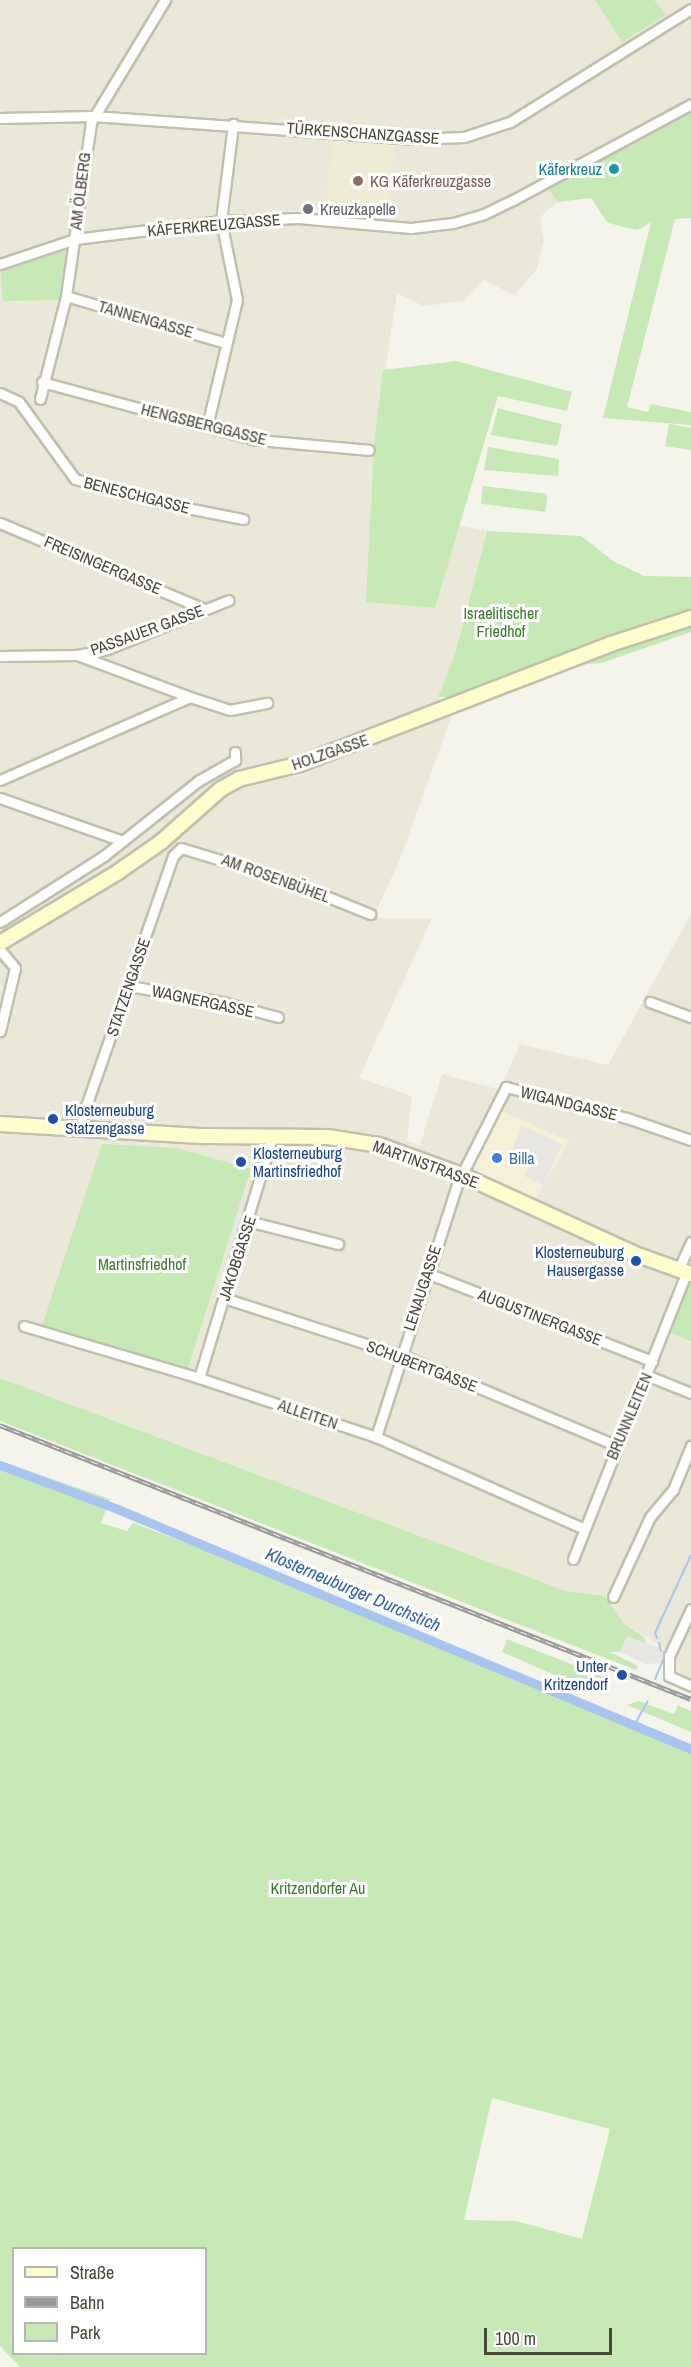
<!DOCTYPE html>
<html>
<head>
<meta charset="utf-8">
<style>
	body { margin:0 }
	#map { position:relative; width:691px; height:2367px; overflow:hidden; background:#f5f4eb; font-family:"Archivo Narrow",sans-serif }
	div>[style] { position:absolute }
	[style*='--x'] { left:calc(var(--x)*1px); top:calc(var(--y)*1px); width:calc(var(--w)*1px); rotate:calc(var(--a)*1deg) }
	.residential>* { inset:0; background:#e9e8d9 }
	.commercial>* { inset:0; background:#f6f0d7 }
	.education>* { inset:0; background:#eeecd5; transform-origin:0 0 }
	.green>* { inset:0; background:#c6e9b5; transform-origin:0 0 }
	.parking>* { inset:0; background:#e7e6e2; transform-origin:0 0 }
	.stream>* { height:2px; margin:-1px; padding:0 1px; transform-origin:1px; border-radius:1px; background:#a9c4f0 }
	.canal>* { height:9px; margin:-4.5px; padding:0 4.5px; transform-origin:4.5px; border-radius:4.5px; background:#a9c4f0 }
	.roads { filter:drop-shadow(2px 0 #c1bfad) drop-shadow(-2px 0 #c1bfad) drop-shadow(0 2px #c1bfad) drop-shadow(0 -2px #c1bfad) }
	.street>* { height:9px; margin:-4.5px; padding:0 4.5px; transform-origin:4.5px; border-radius:4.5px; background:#fff }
	.secondary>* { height:14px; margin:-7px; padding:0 7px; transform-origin:7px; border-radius:7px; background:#fefdcc }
	.rail>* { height:4.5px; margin-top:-2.25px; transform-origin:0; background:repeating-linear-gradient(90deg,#fff 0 7px,#999 0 14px); box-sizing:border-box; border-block:2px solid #999 }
	.dots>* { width:16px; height:16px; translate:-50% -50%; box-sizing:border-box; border:3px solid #fff; border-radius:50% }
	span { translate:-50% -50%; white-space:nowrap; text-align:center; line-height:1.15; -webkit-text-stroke:6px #fff; paint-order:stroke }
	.street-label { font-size:16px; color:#4a4739 }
	.culture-label { font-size:16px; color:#0d838f }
	.right { translate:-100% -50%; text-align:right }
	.education-label { font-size:16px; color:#785e54 }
	.left { translate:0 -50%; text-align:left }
	.worship-label { font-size:16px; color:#5b616d }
	.park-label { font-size:16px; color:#387c2b }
	.transit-label { font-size:16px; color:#164399 }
	.shop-label { font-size:16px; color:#366cbe }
	.water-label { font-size:18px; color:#3161b6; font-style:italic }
	.legend { position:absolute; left:12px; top:2247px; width:195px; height:108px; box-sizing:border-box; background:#fff; border:2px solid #b7b5b0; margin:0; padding:8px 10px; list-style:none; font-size:18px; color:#4a4739 }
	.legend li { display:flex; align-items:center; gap:12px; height:30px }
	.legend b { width:30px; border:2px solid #b7b5b0 }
	.scale { position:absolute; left:484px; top:2328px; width:128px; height:27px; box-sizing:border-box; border:3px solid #4a4739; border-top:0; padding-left:8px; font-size:18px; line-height:21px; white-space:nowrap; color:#4a4739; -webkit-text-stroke:4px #fff; paint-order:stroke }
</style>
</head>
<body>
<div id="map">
	<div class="residential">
		<div style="clip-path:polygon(0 0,691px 0,691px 101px,544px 183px,558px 202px,543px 214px,540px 221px,544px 240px,537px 269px,514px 295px,484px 280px,463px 301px,424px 306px,397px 294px,374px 444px,367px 602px,435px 608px,459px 525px,487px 531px,456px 651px,438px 697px,452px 715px,400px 859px,373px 918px,432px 918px,359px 1078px,412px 1096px,407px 1141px,420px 1145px,442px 1074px,500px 1090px,520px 1044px,608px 1065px,691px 914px,691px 1680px,673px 1669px,676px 1655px,624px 1624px,605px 1596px,566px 1591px,0 1378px)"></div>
	</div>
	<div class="commercial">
		<div style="clip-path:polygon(499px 1110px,569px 1141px,534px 1201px,473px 1174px,472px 1168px)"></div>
	</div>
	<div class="education">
		<div style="left:332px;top:139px;width:63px;height:80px;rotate:5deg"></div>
	</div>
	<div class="green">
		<div style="clip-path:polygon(595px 0,654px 0,666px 15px,622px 42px)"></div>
		<div style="clip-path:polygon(691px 108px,691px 218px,675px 219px,627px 407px,648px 412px,651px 404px,691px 412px,691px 425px,603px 418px,651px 222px,638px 230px,622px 227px,607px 222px,591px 198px,558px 202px,547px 187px)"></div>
		<div style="clip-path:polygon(68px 245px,59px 300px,3px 301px,0 270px)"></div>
		<div style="clip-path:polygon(456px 361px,572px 392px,567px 411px,498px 396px,435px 608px,366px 602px,374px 444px,383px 370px)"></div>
		<div style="clip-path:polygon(498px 408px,562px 424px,557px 446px,491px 435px)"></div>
		<div style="clip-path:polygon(669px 424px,691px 428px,691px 450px,665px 446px)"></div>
		<div style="clip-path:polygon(488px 447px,559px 459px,558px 476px,484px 470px)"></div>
		<div style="left:483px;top:486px;width:65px;height:18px;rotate:7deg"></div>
		<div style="clip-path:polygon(487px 531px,581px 536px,615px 562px,644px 576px,691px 577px,691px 632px,602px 663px,522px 669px,455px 697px,438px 697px,456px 651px)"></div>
		<div style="clip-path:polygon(102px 1144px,177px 1148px,251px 1169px,188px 1368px,42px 1326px)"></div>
		<div style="clip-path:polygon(689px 1283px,691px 1284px,691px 1341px,669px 1332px)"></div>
		<div style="clip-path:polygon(0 1378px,566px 1591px,605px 1596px,624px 1624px,644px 1637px,647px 1644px,627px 1636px,620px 1652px,610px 1652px,638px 1666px,636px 1670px,0 1421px)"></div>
		<div style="clip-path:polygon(evenodd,0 1461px,110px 1499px,101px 1523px,127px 1531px,133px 1523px,251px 1567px,691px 1746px,691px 2367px,20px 2367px,0 2346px,0 1461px,492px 2098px,610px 2129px,582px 2239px,516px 2221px,464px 2220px,492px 2098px,0 1461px,206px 2248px,206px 2354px,14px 2354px,14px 2248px,206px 2248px)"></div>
		<div style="clip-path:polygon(507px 1639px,602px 1676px,596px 1693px,502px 1652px)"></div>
		<div style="clip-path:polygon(638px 1701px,674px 1714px,678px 1705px,691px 1711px,691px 1732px,627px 1705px)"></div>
	</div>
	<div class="parking">
		<div style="clip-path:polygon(522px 1126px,562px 1144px,543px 1185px,524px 1176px,531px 1161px,511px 1153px)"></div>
		<div style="left:244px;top:1192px;width:7px;height:71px;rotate:16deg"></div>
		<div style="clip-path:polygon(627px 1636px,665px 1650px,661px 1663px,646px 1664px,620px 1652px)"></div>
	</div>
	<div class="stream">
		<div style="--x:657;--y:1638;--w:5;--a:-112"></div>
		<div style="--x:655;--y:1633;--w:86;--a:-65.2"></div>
		<div style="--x:659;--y:1643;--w:8;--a:76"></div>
		<div style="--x:655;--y:1679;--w:23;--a:-67"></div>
		<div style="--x:635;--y:1724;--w:26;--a:-61"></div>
	</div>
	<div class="canal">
		<div style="--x:0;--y:1465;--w:123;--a:20.5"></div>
		<div style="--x:115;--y:1508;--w:624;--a:22.7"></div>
	</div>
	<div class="roads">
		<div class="street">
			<div style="--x:0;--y:118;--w:93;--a:-1.2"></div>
			<div style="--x:93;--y:116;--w:322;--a:4.1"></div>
			<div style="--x:414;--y:139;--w:50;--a:-2.3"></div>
			<div style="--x:464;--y:137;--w:48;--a:-18.1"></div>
			<div style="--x:510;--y:122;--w:213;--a:-32"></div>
			<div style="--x:0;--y:264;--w:79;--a:-18.4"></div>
			<div style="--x:75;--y:239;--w:147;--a:-7"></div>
			<div style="--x:221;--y:221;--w:77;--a:-2.2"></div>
			<div style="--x:298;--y:218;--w:113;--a:5.1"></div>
			<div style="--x:411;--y:228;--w:42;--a:-6.8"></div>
			<div style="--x:453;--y:223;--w:32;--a:-16"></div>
			<div style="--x:484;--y:214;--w:32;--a:-26"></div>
			<div style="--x:513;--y:200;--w:202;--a:-28.3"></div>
			<div style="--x:66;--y:296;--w:167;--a:16.4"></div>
			<div style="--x:42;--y:382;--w:223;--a:15.1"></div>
			<div style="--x:257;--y:440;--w:112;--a:5.1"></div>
			<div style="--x:0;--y:393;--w:21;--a:25"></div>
			<div style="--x:19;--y:402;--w:95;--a:54"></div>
			<div style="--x:75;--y:479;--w:85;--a:15.7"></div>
			<div style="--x:157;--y:502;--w:88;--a:11.2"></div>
			<div style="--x:40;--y:399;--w:106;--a:-75.8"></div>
			<div style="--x:66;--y:296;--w:176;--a:-81.8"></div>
			<div style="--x:91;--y:122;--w:143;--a:-58.8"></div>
			<div style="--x:207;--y:426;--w:130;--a:-76.6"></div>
			<div style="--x:237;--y:300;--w:81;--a:-101.4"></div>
			<div style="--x:221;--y:221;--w:98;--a:-82.9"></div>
			<div style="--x:0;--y:523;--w:222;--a:22.8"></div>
			<div style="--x:0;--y:656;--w:77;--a:-0.7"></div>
			<div style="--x:190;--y:697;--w:121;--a:-159.6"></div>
			<div style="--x:77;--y:655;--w:31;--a:-11"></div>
			<div style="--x:107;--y:649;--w:131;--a:-21.9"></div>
			<div style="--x:0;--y:780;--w:207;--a:-23.6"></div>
			<div style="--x:190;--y:697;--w:42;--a:18"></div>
			<div style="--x:230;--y:710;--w:38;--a:-11"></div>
			<div style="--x:0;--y:798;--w:130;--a:19.3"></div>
			<div style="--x:0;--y:922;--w:125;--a:-32.5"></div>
			<div style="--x:105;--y:855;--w:119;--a:-38.5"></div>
			<div style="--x:198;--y:781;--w:43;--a:-29.6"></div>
			<div style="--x:235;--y:760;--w:8;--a:-90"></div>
			<div style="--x:0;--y:950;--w:23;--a:50"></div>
			<div style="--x:15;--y:968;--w:65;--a:103.4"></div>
			<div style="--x:129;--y:986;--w:94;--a:9.8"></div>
			<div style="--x:222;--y:1002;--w:58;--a:15"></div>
			<div style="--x:650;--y:1002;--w:44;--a:20.1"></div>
			<div style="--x:78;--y:1129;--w:289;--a:-70.8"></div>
			<div style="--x:173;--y:856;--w:11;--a:-45"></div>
			<div style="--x:181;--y:848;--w:110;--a:16.9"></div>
			<div style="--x:286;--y:880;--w:91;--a:22"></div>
			<div style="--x:248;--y:1221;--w:93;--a:14.3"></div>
			<div style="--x:678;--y:1270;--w:31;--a:-65"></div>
			<div style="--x:427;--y:1273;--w:242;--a:21.4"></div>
			<div style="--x:224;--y:1298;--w:186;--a:17.9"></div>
			<div style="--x:401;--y:1355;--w:234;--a:22.8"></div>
			<div style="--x:24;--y:1326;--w:183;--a:16.5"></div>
			<div style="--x:199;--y:1378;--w:187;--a:18.4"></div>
			<div style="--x:376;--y:1437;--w:225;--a:23.8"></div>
			<div style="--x:646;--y:1375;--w:48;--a:21.8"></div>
			<div style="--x:199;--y:1378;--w:252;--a:-73.1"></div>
			<div style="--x:376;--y:1437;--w:266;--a:-72.2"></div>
			<div style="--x:457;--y:1184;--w:109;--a:-63.2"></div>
			<div style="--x:506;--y:1087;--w:125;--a:14.4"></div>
			<div style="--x:627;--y:1118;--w:68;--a:19"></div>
			<div style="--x:573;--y:1559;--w:308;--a:-68.4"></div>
			<div style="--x:613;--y:1597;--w:88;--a:-65.2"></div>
			<div style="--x:650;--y:1517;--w:35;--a:-50"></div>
			<div style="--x:673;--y:1490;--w:48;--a:-67.8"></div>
			<div style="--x:691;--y:1609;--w:52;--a:115.1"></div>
			<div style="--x:669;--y:1656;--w:20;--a:90"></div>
			<div style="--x:669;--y:1676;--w:24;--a:24"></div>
		</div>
		<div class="secondary">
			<div style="--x:0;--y:943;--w:138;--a:-31"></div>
			<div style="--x:118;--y:872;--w:52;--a:-34.9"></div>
			<div style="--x:161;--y:842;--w:80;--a:-41.5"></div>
			<div style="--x:221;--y:789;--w:21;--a:-29"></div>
			<div style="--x:239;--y:779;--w:63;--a:-13.8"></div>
			<div style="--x:300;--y:764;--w:333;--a:-21.1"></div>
			<div style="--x:611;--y:644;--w:84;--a:-18"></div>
			<div style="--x:0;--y:1124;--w:205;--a:3.4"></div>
			<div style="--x:205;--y:1136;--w:123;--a:0.5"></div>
			<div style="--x:328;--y:1137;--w:52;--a:8.9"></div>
			<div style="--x:379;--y:1145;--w:88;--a:19.9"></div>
			<div style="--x:462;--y:1175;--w:190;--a:24.5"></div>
			<div style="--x:635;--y:1254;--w:59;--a:19.7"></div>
		</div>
	</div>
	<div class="rail">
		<div style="--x:0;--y:1425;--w:743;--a:21.63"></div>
	</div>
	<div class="dots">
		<div style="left:614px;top:169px;background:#0f9aa8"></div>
		<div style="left:358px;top:181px;background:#8d6e63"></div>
		<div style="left:308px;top:209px;background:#6b7280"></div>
		<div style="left:53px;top:1119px;background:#1a4fb4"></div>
		<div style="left:497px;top:1158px;background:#3f7fe0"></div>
		<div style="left:241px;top:1162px;background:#1a4fb4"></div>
		<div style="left:636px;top:1261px;background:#1a4fb4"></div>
		<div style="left:622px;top:1675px;background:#1a4fb4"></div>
	</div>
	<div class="street-label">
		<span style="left:363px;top:133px;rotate:4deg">TÜRKENSCHANZGASSE</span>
		<span style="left:80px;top:191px;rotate:-83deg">AM ÖLBERG</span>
		<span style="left:214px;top:225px;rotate:-5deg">KÄFERKREUZGASSE</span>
		<span style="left:146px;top:319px;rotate:16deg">TANNENGASSE</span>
		<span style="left:204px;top:424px;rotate:14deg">HENGSBERGGASSE</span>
		<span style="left:137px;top:495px;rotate:14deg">BENESCHGASSE</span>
		<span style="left:103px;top:565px;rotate:23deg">FREISINGERGASSE</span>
		<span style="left:147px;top:630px;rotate:-20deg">PASSAUER GASSE</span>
		<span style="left:330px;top:752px;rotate:-19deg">HOLZGASSE</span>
		<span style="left:276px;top:878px;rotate:20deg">AM ROSENBÜHEL</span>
		<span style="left:128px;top:987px;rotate:-71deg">STATZENGASSE</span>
		<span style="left:203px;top:1001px;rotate:12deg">WAGNERGASSE</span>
		<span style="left:569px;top:1103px;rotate:14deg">WIGANDGASSE</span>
		<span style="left:426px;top:1164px;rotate:20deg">MARTINSTRASSE</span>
		<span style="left:237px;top:1258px;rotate:-72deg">JAKOBGASSE</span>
		<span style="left:422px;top:1288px;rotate:-72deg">LENAUGASSE</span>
		<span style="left:540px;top:1317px;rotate:21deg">AUGUSTINERGASSE</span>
		<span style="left:422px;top:1366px;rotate:21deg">SCHUBERTGASSE</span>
		<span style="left:308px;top:1414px;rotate:19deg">ALLEITEN</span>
		<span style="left:629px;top:1416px;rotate:-67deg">BRUNNLEITEN</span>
	</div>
	<div class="culture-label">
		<span class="right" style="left:602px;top:169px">Käferkreuz</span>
	</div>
	<div class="education-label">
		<span class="left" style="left:370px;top:181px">KG Käferkreuzgasse</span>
	</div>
	<div class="worship-label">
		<span class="left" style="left:320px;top:209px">Kreuzkapelle</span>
	</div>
	<div class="park-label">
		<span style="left:501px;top:622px">Israelitischer<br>Friedhof</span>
		<span style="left:142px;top:1264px">Martinsfriedhof</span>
		<span style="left:318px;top:1888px">Kritzendorfer Au</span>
	</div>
	<div class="transit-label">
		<span class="left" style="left:65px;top:1119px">Klosterneuburg<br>Statzengasse</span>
		<span class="left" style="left:253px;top:1162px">Klosterneuburg<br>Martinsfriedhof</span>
		<span class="right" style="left:624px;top:1261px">Klosterneuburg<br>Hausergasse</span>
		<span class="right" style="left:608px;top:1675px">Unter<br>Kritzendorf</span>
	</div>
	<div class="shop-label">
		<span class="left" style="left:509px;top:1158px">Billa</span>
	</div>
	<div class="water-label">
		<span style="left:353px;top:1590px;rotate:23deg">Klosterneuburger Durchstich</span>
	</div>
	<ul class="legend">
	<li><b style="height:8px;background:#fefdcc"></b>Straße</li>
	<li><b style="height:8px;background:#999"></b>Bahn</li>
	<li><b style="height:16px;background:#c6e9b5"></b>Park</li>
	</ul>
	<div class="scale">100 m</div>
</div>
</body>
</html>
